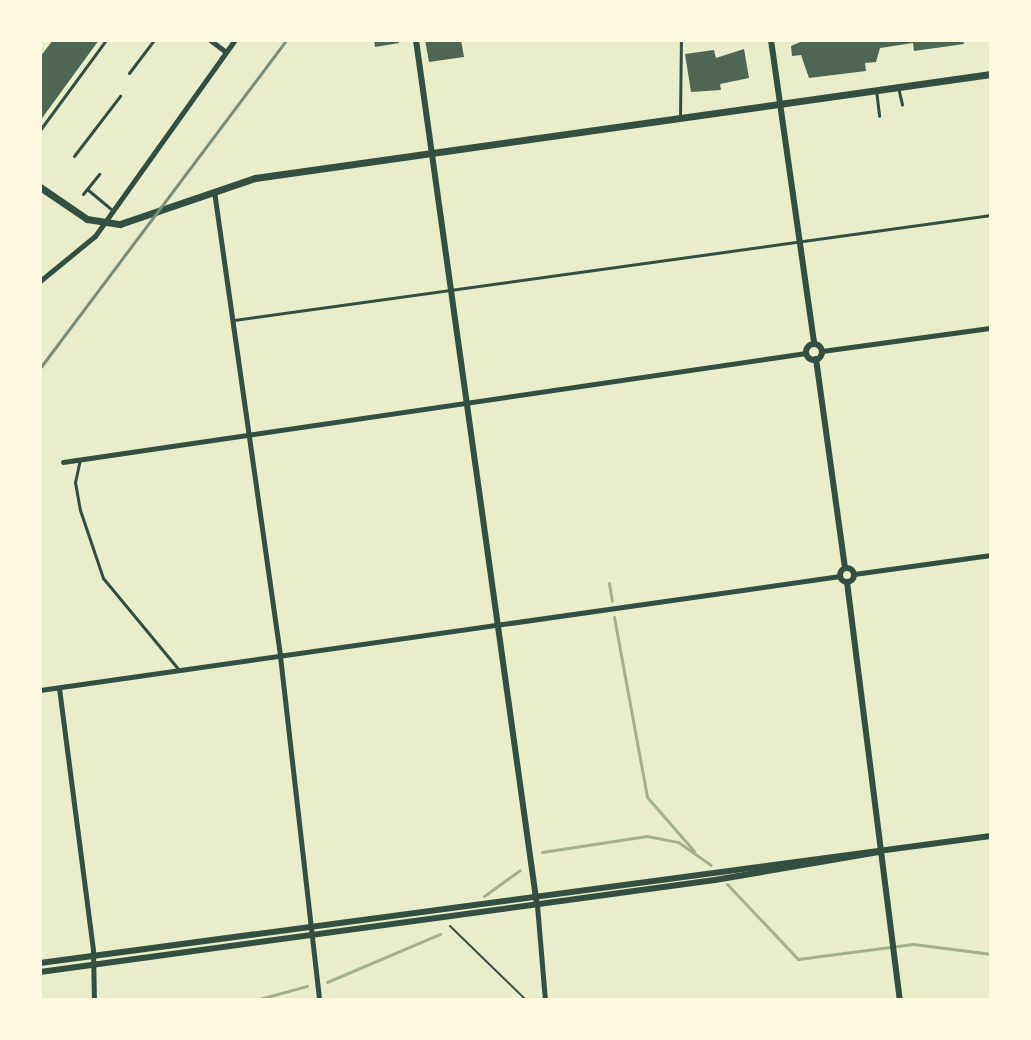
<!DOCTYPE html>
<html>
<head>
<meta charset="utf-8">
<style>
	body { margin:0 }
	#map { position:relative; width:1031px; height:1040px; overflow:hidden; background:#e9edc9; font-family:Manrope,sans-serif }
	div>[style] { position:absolute }
	[style*='--x'] { left:calc(var(--x)*1px); top:calc(var(--y)*1px); width:calc(var(--w)*1px); rotate:calc(var(--a)*1deg) }
	.stream>* { height:3px; margin:-1.5px; padding:0 1.5px; transform-origin:1.5px; border-radius:1.5px; background:#a3b18a }
	.building>* { inset:0; background:#4f6655 }
	.path>* { height:2px; margin:-1px; padding:0 1px; transform-origin:1px; border-radius:1px; background:#344e41 }
	.service>* { height:3px; margin:-1.5px; padding:0 1.5px; transform-origin:1.5px; border-radius:1.5px; background:#344e41 }
	.minor>* { height:5px; margin:-2.5px; padding:0 2.5px; transform-origin:2.5px; border-radius:2.5px; background:#344e41 }
	.tertiary>* { height:6px; margin:-3px; padding:0 3px; transform-origin:3px; border-radius:3px; background:#344e41 }
	.tertiary>.ring { margin:-3px; padding:0; box-sizing:content-box; background:none; border:6px solid #344e41; border-radius:50% }
	.secondary>* { height:7px; margin:-3.5px; padding:0 3.5px; transform-origin:3.5px; border-radius:3.5px; background:#344e41 }
	.rail>* { height:3px; margin:-1.5px; padding:0 1.5px; transform-origin:1.5px; border-radius:1.5px; background:#7c8e77 }
	span { translate:-50% -50%; white-space:nowrap; text-align:center; line-height:1.15; -webkit-text-stroke:6px #fefae0; paint-order:stroke }
	.frame { position:absolute; inset:0; border:42px solid #fefae0; pointer-events:none }
</style>
</head>
<body>
<div id="map">
	<div class="stream">
		<div style="--x:609;--y:583;--w:18;--a:81"></div>
		<div style="--x:614;--y:617;--w:183;--a:79.6"></div>
		<div style="--x:647;--y:797;--w:72;--a:49"></div>
		<div style="--x:542;--y:852;--w:106;--a:-8.7"></div>
		<div style="--x:647;--y:836;--w:32;--a:11"></div>
		<div style="--x:678;--y:842;--w:40;--a:34.9"></div>
		<div style="--x:727;--y:884;--w:103;--a:46.6"></div>
		<div style="--x:798;--y:959;--w:116;--a:-7.4"></div>
		<div style="--x:913;--y:944;--w:79;--a:7.3"></div>
		<div style="--x:484;--y:896;--w:44;--a:-35.8"></div>
		<div style="--x:327;--y:982;--w:123;--a:-23"></div>
		<div style="--x:256;--y:1000;--w:53;--a:-15.4"></div>
	</div>
	<div class="building">
		<div style="clip-path:polygon(53px 40px,99px 40px,40px 121px,40px 57px)"></div>
		<div style="clip-path:polygon(374px 40px,398px 40px,399px 43px,375px 47px)"></div>
		<div style="clip-path:polygon(425px 40px,461px 40px,464px 57px,429px 62px)"></div>
		<div style="clip-path:polygon(805px 40px,963px 40px,964px 44px,914px 51px,913px 43px,880px 48px,876px 62px,865px 63px,866px 71px,809px 78px,801px 55px,792px 56px,791px 46px)"></div>
		<div style="clip-path:polygon(744px 49px,749px 78px,720px 84px,721px 90px,691px 92px,685px 54px,714px 50px,716px 58px)"></div>
	</div>
	<div class="path">
		<div style="--x:450;--y:926;--w:106;--a:44.2"></div>
	</div>
	<div class="service">
		<div style="--x:129;--y:73;--w:41;--a:-52.9"></div>
		<div style="--x:898;--y:87;--w:18;--a:77"></div>
		<div style="--x:876;--y:90;--w:26;--a:83"></div>
		<div style="--x:680;--y:117;--w:77;--a:-89.3"></div>
		<div style="--x:40;--y:130;--w:112;--a:-53.7"></div>
		<div style="--x:74;--y:156;--w:76;--a:-52.5"></div>
		<div style="--x:87;--y:189;--w:31;--a:40"></div>
		<div style="--x:83;--y:194;--w:26;--a:-51"></div>
		<div style="--x:234;--y:320;--w:764;--a:-7.9"></div>
		<div style="--x:80;--y:459;--w:24;--a:102"></div>
		<div style="--x:75;--y:482;--w:28;--a:80"></div>
		<div style="--x:80;--y:510;--w:72;--a:71.3"></div>
		<div style="--x:103;--y:578;--w:119;--a:50.4"></div>
	</div>
	<div class="minor">
		<div style="--x:210;--y:40;--w:20;--a:37"></div>
		<div style="--x:214;--y:191;--w:470;--a:81.9"></div>
		<div style="--x:280;--y:656;--w:346;--a:83.5"></div>
		<div style="--x:40;--y:281;--w:71;--a:-39.3"></div>
		<div style="--x:95;--y:236;--w:241;--a:-54.5"></div>
		<div style="--x:822;--y:351;--w:171;--a:-7.8"></div>
		<div style="--x:63;--y:462;--w:751;--a:-8.35"></div>
		<div style="--x:854;--y:574;--w:138;--a:-7.9"></div>
		<div style="--x:59;--y:688;--w:264;--a:82.6"></div>
		<div style="--x:93;--y:950;--w:50;--a:88.9"></div>
		<div style="--x:40;--y:690;--w:808;--a:-8.11"></div>
		<div style="--x:537;--y:905;--w:95;--a:85.2"></div>
	</div>
	<div class="tertiary">
		<div style="--x:416;--y:40;--w:873;--a:82.04"></div>
		<div style="--x:771;--y:40;--w:307;--a:81.9"></div>
		<div class="ring" style="left:806px;top:344px;width:10px;height:10px"></div>
		<div style="--x:816;--y:359;--w:210;--a:82.1"></div>
		<div class="ring" style="left:840px;top:568px;width:8px;height:8px"></div>
		<div style="--x:847;--y:582;--w:421;--a:82.8"></div>
		<div style="--x:40;--y:963;--w:959;--a:-7.61"></div>
		<div style="--x:40;--y:972;--w:681;--a:-7.76"></div>
		<div style="--x:715;--y:880;--w:166;--a:-9.7"></div>
	</div>
	<div class="secondary">
		<div style="--x:40;--y:187;--w:57;--a:34.2"></div>
		<div style="--x:87;--y:219;--w:33;--a:9"></div>
		<div style="--x:120;--y:224;--w:143;--a:-18.8"></div>
		<div style="--x:255;--y:178;--w:743;--a:-8.04"></div>
	</div>
	<div class="rail">
		<div style="--x:40;--y:368;--w:410;--a:-53.1"></div>
	</div>
	<div class="frame"></div>
</div>
</body>
</html>
